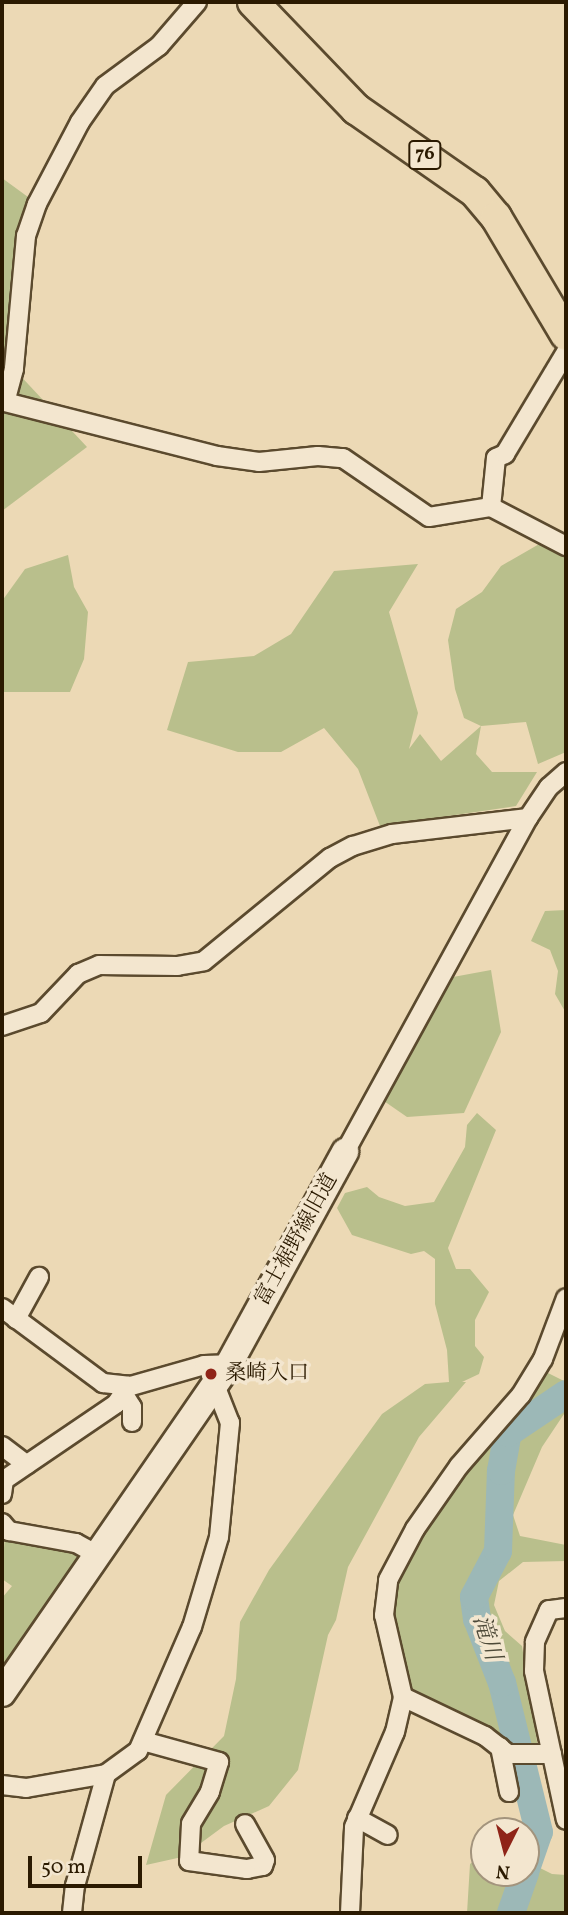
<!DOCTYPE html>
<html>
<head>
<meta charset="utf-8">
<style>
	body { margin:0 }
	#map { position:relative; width:568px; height:1915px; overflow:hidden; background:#ecd9b5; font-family:Vollkorn,"Noto Serif JP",serif }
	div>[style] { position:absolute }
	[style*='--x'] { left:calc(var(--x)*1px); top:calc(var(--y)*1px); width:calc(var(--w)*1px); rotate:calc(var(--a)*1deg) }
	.green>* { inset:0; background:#b9bf8c }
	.river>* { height:28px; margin:-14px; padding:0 14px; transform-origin:14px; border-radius:14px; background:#9cb8b7 }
	.roads { filter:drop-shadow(2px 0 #5b4a2e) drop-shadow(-2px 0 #5b4a2e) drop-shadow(0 2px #5b4a2e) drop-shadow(0 -2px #5b4a2e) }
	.street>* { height:18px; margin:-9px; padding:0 9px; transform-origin:9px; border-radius:9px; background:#f3e6cf }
	.secondary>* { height:26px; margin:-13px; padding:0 13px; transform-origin:13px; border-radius:13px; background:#f3e6cf }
	.primary>* { height:30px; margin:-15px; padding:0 15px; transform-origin:15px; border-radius:15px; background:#ecd9b5 }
	.dots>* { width:19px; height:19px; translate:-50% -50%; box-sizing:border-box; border:4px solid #f3e6cf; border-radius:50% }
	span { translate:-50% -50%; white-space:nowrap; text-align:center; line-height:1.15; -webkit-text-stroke:7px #f3e6cf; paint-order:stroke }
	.shield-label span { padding:2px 5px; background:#f3e6cf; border:2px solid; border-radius:5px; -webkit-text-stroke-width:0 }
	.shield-label { font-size:19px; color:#2b1a01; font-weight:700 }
	.street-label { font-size:21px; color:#2b1a01 }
	.poi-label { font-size:21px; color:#2b1a01 }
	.left { translate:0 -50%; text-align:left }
	.water-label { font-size:23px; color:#4d4938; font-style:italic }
	.frame { position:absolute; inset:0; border:4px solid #2b1a01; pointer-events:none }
	.north { position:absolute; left:470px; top:1817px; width:70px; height:70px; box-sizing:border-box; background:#f3e6cf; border:2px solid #a3947d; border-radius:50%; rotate:186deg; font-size:19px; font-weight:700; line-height:28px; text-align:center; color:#2b1a01 }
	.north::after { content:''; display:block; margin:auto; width:24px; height:32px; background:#8f2418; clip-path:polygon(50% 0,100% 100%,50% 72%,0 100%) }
	.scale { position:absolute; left:28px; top:1856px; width:114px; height:32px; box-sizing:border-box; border:4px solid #2b1a01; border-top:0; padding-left:9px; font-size:21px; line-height:24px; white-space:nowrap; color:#2b1a01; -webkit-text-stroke:5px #f3e6cf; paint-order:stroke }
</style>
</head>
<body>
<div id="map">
	<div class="green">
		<div style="clip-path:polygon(2px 178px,28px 197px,14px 369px,87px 447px,2px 511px)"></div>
		<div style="clip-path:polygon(541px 543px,566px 551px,566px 752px,538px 764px,526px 722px,481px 726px,476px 754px,492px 772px,537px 772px,516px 806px,380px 826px,358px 769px,324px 728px,281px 752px,238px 752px,167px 730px,188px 662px,254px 656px,291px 634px,334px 571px,418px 564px,389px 612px,418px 713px,409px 749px,420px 734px,441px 761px,481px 726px,464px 718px,455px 689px,448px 640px,456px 609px,482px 592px,501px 566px)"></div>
		<div style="clip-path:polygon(68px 555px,74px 587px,88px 612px,84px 659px,70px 692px,2px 692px,2px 601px,25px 569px)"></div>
		<div style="clip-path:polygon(566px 910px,566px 1013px,555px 994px,558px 971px,550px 950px,531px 941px,545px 911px)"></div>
		<div style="clip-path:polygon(491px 970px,501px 1032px,464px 1113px,407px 1117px,381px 1099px,453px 977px)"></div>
		<div style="clip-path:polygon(477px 1113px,496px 1130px,448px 1248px,456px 1269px,470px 1269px,489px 1292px,475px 1320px,475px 1346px,484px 1357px,479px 1374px,462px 1382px,466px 1382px,419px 1437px,348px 1567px,336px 1620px,328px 1635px,298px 1770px,269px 1806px,224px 1826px,182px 1857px,146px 1865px,166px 1795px,224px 1736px,236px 1679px,240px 1622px,269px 1570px,382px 1414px,425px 1384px,449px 1382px,447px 1350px,435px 1304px,435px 1259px,424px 1251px,411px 1254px,352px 1235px,337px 1208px,345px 1193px,367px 1187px,379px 1197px,405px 1206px,434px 1202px,465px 1147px,467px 1125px)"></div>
		<div style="clip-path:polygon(544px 1371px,566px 1382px,566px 1411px,542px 1447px,513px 1515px,520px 1536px,566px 1545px,566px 1561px,523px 1562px,499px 1581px,494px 1605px,505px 1631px,522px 1646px,538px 1748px,505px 1743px,406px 1690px,389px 1614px,388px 1580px)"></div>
		<div style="clip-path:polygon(5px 1533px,88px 1553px,2px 1676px,2px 1598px,12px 1586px,2px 1579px)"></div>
		<div style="clip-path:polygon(484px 1853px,484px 1873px,526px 1873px,526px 1861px,552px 1874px,566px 1875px,566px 1913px,467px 1913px,470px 1864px)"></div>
	</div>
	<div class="river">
		<div style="--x:526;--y:1869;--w:39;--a:-71"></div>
		<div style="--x:539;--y:1832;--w:154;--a:-103.9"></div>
		<div style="--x:502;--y:1683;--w:69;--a:-111.3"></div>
		<div style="--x:477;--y:1619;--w:22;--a:-98"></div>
		<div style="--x:474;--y:1597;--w:52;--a:-62.4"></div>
		<div style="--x:498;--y:1551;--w:80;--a:-87.9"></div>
		<div style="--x:501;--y:1471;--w:39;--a:-80"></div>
		<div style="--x:508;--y:1433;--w:70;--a:-33.9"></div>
		<div style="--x:511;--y:1913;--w:42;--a:-70.7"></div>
	</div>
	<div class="roads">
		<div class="street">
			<div style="--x:197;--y:2;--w:58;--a:130.8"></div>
			<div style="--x:159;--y:46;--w:67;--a:143.5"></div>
			<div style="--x:105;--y:86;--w:44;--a:124.8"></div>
			<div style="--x:80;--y:122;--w:93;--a:117.7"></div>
			<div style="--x:37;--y:204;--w:34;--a:109"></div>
			<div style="--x:26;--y:236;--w:134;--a:95.2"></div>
			<div style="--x:14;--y:369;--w:34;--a:105"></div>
			<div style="--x:5;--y:402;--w:219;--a:14.3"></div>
			<div style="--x:217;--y:456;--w:42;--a:8.1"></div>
			<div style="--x:259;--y:462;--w:59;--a:-5.8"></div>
			<div style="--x:318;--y:456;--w:25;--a:5"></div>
			<div style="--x:343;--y:458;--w:104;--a:34.5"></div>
			<div style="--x:429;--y:517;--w:63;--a:-9.2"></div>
			<div style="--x:491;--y:507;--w:85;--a:27.5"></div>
			<div style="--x:491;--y:507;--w:49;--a:-84.2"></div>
			<div style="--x:496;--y:458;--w:10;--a:-24"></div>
			<div style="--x:505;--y:454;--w:119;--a:-59.1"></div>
			<div style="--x:2;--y:1026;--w:41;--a:-18.4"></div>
			<div style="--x:41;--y:1013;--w:54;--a:-46.5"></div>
			<div style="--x:78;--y:974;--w:23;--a:-23"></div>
			<div style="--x:99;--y:965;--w:78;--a:0.7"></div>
			<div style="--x:177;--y:966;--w:27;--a:-10"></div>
			<div style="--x:204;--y:961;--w:163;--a:-39.3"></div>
			<div style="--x:330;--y:858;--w:26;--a:-28"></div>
			<div style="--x:353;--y:846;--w:41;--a:-17.1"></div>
			<div style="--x:392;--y:834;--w:137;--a:-6.7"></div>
			<div style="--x:345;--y:1152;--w:381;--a:-61.3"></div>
			<div style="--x:528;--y:818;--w:37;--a:-56"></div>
			<div style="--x:549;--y:787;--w:23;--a:-41"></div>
			<div style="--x:2;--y:1308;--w:126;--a:36.6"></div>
			<div style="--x:103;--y:1383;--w:28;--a:6"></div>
			<div style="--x:131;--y:1386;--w:76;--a:-16"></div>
			<div style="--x:204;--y:1365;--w:25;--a:-2"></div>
			<div style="--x:16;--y:1319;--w:48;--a:-61.3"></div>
			<div style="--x:125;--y:1396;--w:13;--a:58"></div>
			<div style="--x:132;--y:1407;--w:15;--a:90"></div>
			<div style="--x:2;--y:1446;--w:31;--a:37"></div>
			<div style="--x:2;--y:1494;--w:14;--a:-82"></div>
			<div style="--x:4;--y:1480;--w:135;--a:-34.2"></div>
			<div style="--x:116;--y:1404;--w:22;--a:-56"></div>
			<div style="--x:2;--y:1523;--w:11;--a:49"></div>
			<div style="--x:9;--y:1531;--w:68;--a:10.2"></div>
			<div style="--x:76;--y:1543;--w:25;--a:29"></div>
			<div style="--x:566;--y:1608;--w:17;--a:173"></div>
			<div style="--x:549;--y:1610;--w:35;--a:114"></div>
			<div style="--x:535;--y:1642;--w:29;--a:92"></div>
			<div style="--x:534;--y:1671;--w:152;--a:77.9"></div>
			<div style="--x:403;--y:1697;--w:91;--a:25.4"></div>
			<div style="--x:485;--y:1736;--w:29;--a:38"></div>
			<div style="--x:508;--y:1754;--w:44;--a:0"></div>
			<div style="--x:143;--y:1741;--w:79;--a:15.4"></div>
			<div style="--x:219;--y:1762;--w:31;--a:107"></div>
			<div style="--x:210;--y:1792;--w:37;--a:121"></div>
			<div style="--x:191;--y:1824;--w:37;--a:93"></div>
			<div style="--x:189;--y:1861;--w:59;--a:7.9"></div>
			<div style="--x:247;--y:1869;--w:16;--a:-11"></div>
			<div style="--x:263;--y:1866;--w:6;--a:-72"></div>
			<div style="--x:265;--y:1860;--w:41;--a:-119.1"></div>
			<div style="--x:500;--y:1747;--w:46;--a:78.7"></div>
			<div style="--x:2;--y:1785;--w:24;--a:7"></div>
			<div style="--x:26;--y:1788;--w:81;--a:-9.9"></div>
			<div style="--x:106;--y:1774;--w:39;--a:-36"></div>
			<div style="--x:138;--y:1751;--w:135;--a:-66.5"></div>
			<div style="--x:192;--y:1627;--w:94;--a:-73.3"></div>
			<div style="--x:219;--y:1537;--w:115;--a:-84.5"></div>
			<div style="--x:230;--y:1423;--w:41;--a:-111.5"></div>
			<div style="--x:357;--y:1818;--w:35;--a:29"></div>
			<div style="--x:72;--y:1913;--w:27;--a:-84"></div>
			<div style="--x:75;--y:1886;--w:116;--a:-74.5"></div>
			<div style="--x:350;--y:1913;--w:86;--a:-87.3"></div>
			<div style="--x:354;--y:1827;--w:103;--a:-66.7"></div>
			<div style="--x:395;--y:1732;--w:36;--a:-77"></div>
			<div style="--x:403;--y:1697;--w:84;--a:-103"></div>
			<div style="--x:384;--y:1615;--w:35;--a:-83"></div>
			<div style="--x:388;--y:1580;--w:58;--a:-62.1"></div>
			<div style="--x:415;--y:1529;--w:77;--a:-55.1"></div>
			<div style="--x:459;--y:1466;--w:94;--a:-48.9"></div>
			<div style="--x:521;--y:1395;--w:42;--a:-58.6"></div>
			<div style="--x:543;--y:1359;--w:65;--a:-69.3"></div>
		</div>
		<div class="secondary">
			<div style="--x:2;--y:1693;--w:400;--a:-55.4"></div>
			<div style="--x:229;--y:1364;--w:242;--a:-61.3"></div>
		</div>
		<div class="primary">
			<div style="--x:253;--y:2;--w:149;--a:46.1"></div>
			<div style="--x:356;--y:109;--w:145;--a:34.9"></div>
			<div style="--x:475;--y:192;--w:33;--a:50"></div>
			<div style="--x:496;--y:217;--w:137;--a:59.3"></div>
		</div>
	</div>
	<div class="dots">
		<div style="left:211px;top:1374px;background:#8f2418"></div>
	</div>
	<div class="shield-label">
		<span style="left:425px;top:155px">76</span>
	</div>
	<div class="street-label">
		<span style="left:297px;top:1240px;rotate:-61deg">富士裾野線旧道</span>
	</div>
	<div class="poi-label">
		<span class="left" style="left:225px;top:1374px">桑崎入口</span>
	</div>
	<div class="water-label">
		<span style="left:486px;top:1638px;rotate:72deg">滝川</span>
	</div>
	<div class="frame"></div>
	<div class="north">N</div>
	<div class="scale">50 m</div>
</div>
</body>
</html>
